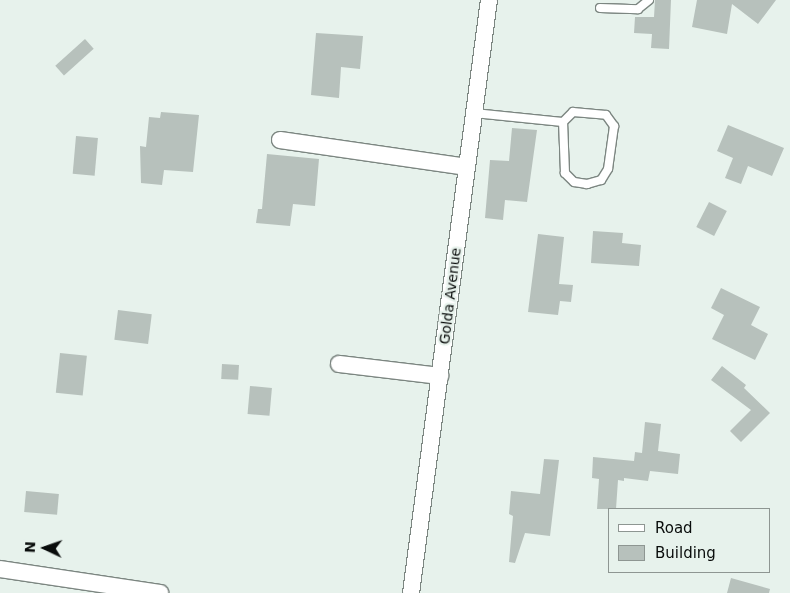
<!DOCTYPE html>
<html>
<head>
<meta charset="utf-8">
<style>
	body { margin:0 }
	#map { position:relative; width:790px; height:593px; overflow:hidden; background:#e7f2ec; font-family:"DejaVu Sans",sans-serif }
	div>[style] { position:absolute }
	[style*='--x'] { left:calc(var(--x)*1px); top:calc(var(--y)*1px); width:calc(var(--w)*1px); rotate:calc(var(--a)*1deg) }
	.building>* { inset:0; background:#b7c1bc; transform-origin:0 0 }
	.roads { filter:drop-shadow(1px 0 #7c8681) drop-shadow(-1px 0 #7c8681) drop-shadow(0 1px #7c8681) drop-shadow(0 -1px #7c8681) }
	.lane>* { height:8px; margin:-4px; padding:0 4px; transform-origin:4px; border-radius:4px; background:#fff }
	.street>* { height:16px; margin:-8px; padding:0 8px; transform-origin:8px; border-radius:8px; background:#fff }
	span { translate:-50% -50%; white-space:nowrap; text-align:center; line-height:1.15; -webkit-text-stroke:4.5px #e7f2ec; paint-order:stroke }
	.street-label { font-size:14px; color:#090c0b }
	.legend { position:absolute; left:608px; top:508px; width:162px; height:65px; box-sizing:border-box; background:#e7f2ec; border:1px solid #8e9692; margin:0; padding:6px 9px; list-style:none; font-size:15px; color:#090c0b }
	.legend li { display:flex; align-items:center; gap:10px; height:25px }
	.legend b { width:25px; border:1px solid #8e9692 }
	.north { position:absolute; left:20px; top:523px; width:50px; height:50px; -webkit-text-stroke:4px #e7f2ec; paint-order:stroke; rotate:273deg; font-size:14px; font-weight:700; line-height:20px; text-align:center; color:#090c0b }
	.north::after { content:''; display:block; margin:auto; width:18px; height:22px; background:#090c0b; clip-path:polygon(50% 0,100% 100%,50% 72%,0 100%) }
</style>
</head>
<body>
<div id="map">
	<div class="building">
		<div style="clip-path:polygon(655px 0,671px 0,669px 49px,651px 48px,652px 34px,634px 33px,635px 17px,654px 17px)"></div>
		<div style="clip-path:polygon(697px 0,776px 0,758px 24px,732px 4px,727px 34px,692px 27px)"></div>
		<div style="clip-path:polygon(316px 33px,363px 36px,360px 69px,341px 67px,339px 98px,311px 95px)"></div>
		<div style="left:85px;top:39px;width:13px;height:40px;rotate:48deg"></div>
		<div style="clip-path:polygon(161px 112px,199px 115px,193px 172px,164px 170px,162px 185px,141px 183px,140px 146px,146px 147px,149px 117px,160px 118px)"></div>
		<div style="clip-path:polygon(728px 125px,784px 148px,772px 176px,748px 166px,741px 184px,725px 178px,733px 158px,717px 151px)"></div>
		<div style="clip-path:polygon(512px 128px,537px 130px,527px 202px,505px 200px,503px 220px,485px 218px,490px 160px,509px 161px)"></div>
		<div style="left:76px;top:136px;width:22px;height:38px;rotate:5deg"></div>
		<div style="clip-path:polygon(267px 154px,319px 159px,315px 206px,293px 204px,290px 226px,256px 223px,258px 209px,262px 209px)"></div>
		<div style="left:709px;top:202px;width:20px;height:28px;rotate:27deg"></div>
		<div style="clip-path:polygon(593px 231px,623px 233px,622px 243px,641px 245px,639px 266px,591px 263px)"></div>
		<div style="clip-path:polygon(538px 234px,564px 237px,559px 284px,573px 285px,571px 302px,560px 301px,558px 315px,528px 312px)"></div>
		<div style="clip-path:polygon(721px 288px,760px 307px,751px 325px,768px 334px,755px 360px,712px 339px,724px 315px,711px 308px)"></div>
		<div style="left:118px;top:310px;width:34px;height:30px;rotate:7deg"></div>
		<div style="left:60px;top:353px;width:27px;height:40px;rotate:6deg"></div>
		<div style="left:222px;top:364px;width:17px;height:15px;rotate:3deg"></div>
		<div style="clip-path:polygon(722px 366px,746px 385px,744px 388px,770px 413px,741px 442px,730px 431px,751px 410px,711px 380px)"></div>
		<div style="left:250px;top:386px;width:22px;height:28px;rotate:5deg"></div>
		<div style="clip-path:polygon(645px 422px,661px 424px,658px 451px,680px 454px,678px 474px,650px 471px,648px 481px,624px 478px,624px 481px,618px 480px,616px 509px,597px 509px,599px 479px,592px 478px,593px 457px,634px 461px,635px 452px,642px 453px)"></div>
		<div style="clip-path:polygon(544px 459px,559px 460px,550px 536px,525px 533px,515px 563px,509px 562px,513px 516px,509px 514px,511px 491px,540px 494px)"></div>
		<div style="left:26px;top:491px;width:33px;height:21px;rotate:5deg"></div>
		<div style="clip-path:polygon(731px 578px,770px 589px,769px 593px,727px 593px)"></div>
	</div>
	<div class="roads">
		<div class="lane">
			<div style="--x:600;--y:8;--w:38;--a:2"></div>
			<div style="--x:638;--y:9;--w:14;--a:-39"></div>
			<div style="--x:573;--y:112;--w:33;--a:5"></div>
			<div style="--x:606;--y:115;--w:14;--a:54"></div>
			<div style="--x:614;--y:126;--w:43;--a:97.9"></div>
			<div style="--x:608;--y:169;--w:13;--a:122"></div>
			<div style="--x:601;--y:180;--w:15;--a:164"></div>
			<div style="--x:587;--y:184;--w:13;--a:-171"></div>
			<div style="--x:574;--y:182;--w:13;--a:-135"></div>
			<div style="--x:565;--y:173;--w:51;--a:-92.2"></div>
			<div style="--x:563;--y:122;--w:14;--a:-45"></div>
			<div style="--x:474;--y:113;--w:89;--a:5.8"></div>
		</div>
		<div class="street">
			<div style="--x:280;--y:140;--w:189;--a:8.2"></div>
			<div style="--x:339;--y:364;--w:102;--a:6.8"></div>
			<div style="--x:0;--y:569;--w:162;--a:8.5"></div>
			<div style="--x:411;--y:593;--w:598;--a:-82.51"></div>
		</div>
	</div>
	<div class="street-label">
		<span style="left:450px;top:296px;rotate:-83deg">Golda Avenue</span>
	</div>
	<ul class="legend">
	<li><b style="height:6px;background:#fff"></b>Road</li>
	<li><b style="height:14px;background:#b7c1bc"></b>Building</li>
	</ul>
	<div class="north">N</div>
</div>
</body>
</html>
